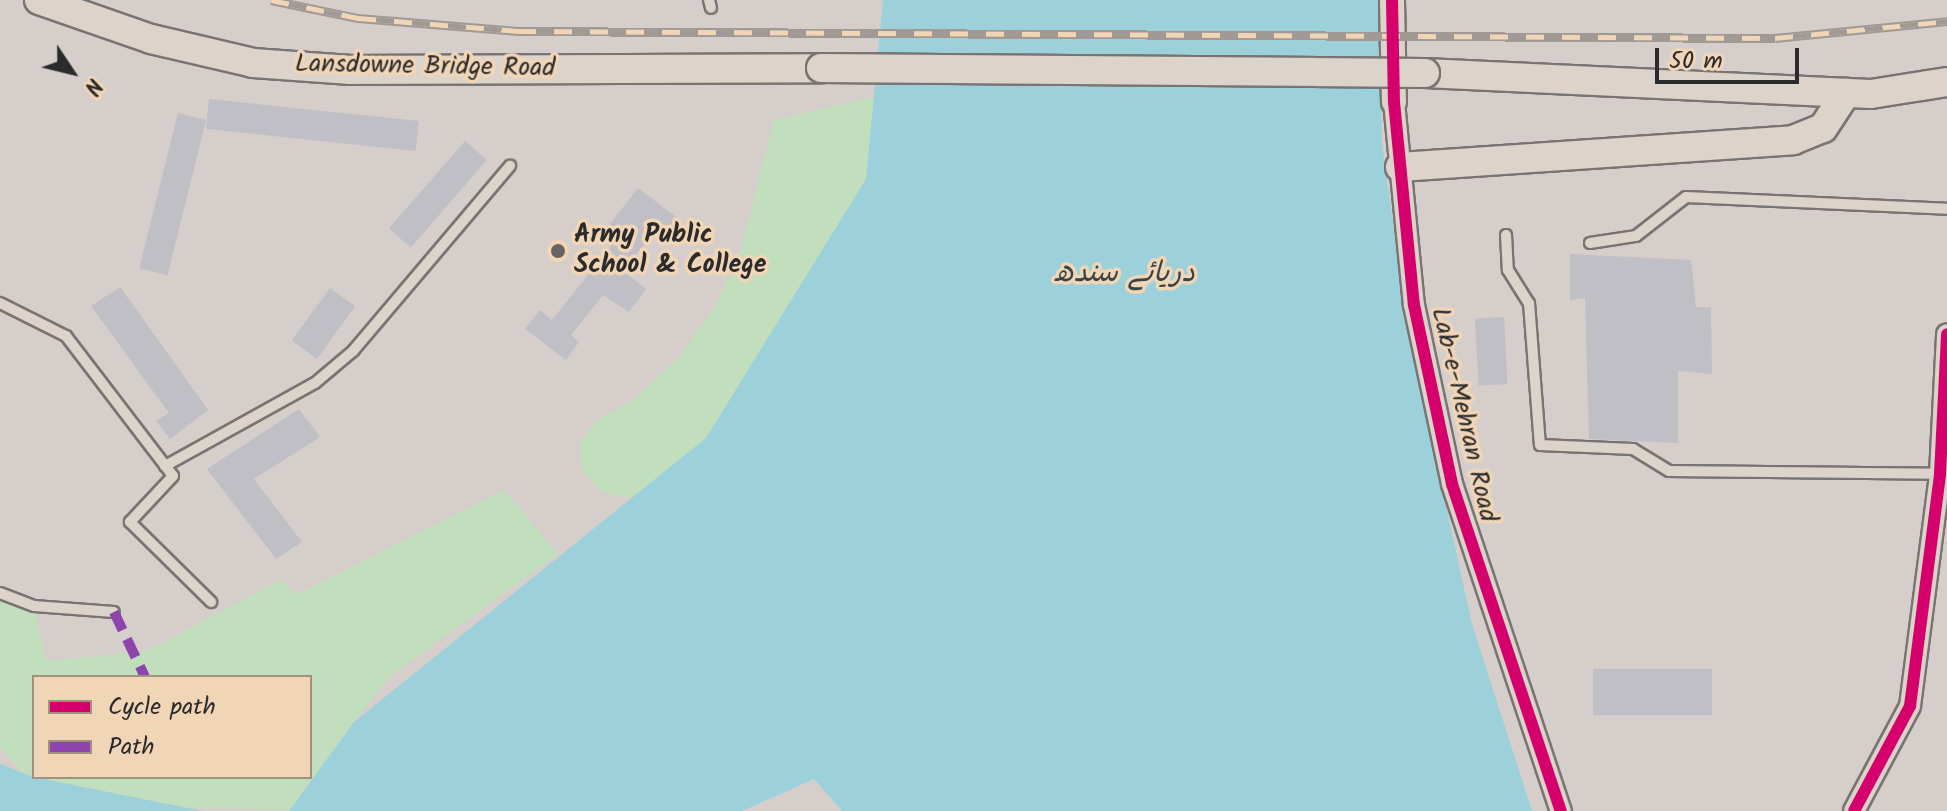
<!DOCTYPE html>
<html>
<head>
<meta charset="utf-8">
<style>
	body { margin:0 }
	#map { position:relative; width:1947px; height:811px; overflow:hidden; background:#d6ceca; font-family:Kalam,"Playpen Sans Arabic",sans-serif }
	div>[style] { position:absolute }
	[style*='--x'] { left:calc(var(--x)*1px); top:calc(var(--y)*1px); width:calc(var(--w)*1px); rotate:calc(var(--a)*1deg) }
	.green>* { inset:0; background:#c2dfbd }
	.water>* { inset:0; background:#9cd0da }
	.building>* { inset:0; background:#c0bfc5; transform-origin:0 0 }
	.roads { filter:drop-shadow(2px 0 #787473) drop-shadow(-2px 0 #787473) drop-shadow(0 2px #787473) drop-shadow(0 -2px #787473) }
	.service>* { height:10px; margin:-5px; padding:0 5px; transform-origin:5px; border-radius:5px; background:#dcd3ca }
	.minor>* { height:20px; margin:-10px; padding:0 10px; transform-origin:10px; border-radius:10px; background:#dcd3ca }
	.tertiary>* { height:24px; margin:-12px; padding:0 12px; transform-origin:12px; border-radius:12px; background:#dcd3ca }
	.secondary>* { height:28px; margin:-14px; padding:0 14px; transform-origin:14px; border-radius:14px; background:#dcd3ca }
	.rail>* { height:9px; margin-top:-4.5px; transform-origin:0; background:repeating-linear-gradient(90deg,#f0d5b7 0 18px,#a09994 0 36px); box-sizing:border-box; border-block:2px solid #a09994 }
	.bridges { filter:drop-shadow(2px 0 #787473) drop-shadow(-2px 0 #787473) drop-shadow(0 2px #787473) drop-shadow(0 -2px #787473) }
	.secondary-bridge>* { height:28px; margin:-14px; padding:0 14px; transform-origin:14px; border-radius:14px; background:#dcd3ca }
	.quiet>* { height:10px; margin-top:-5px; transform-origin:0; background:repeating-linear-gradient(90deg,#8e44ad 0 20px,transparent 0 30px) }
	.cycleway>* { height:12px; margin:-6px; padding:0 6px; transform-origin:6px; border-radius:6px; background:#d6006c }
	.dots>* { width:22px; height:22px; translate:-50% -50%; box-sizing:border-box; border:4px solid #f0d5b7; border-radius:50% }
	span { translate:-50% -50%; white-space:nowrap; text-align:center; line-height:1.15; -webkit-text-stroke:7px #f0d5b7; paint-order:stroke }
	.street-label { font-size:26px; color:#2b2b2b }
	.poi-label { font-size:26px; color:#2b2b2b; font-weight:700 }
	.left { translate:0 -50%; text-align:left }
	.water-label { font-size:28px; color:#384446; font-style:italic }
	.legend { position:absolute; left:32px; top:675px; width:280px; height:104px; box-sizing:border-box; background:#f0d5b7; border:2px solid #a1917f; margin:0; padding:10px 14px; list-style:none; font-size:24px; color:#2b2b2b }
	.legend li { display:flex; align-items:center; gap:16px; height:40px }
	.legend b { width:40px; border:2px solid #a1917f }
	.north { position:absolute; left:32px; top:32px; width:80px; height:80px; -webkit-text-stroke:6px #f0d5b7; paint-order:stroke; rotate:125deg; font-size:22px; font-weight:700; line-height:32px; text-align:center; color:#2b2b2b }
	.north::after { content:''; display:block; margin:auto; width:28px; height:36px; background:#2b2b2b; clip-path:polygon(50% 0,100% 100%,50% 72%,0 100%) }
	.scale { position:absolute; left:1655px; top:48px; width:144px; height:36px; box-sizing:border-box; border:4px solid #2b2b2b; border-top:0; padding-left:10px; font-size:24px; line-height:28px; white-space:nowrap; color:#2b2b2b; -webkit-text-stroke:6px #f0d5b7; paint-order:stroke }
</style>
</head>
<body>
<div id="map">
	<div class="green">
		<div style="clip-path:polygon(903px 90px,795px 350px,651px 501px,603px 493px,582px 470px,580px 444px,596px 421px,634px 399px,678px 358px,715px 307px,741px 251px,774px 120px)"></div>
		<div style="clip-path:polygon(evenodd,504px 490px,558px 554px,390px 676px,354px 722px,310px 811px,91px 804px,23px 773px,0 747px,0 600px,35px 614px,46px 661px,147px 651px,280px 580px,298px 594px,504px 490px,34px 677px,310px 677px,310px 777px,34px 777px,34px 677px)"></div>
	</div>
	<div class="water">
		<div style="clip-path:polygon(883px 0,1379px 0,1382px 143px,1409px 339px,1472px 624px,1532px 811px,842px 811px,814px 779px,742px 811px,289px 811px,354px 722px,706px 438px,866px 179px)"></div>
		<div style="clip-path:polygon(0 764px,34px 777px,202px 811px,0 811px)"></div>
	</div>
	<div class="building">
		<div style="left:209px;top:99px;width:211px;height:30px;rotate:6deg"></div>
		<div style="left:178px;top:113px;width:29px;height:160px;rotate:14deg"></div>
		<div style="left:465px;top:141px;width:29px;height:116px;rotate:41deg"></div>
		<div style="clip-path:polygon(638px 188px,680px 220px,670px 238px,657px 228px,623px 271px,646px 289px,629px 312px,603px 295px,571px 335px,579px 342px,566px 360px,525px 329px,540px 310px,552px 320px,614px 242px,603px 233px)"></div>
		<div style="clip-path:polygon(1570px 254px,1691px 260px,1696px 307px,1711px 307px,1712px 374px,1678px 371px,1678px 443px,1589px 439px,1585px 298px,1570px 300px)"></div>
		<div style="clip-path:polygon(120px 287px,208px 410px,170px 439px,156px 421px,169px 413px,91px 306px)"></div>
		<div style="left:330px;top:288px;width:31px;height:65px;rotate:36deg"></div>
		<div style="left:1504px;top:317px;width:67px;height:29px;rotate:87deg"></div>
		<div style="clip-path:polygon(299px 409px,320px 437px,254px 479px,302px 542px,276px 559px,207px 469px)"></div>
		<div style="left:1712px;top:669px;width:46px;height:119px;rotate:90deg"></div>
	</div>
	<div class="roads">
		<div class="service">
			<div style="--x:709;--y:0;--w:8;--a:76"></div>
			<div style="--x:1506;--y:235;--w:35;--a:87"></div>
			<div style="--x:1508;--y:270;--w:39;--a:58"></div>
			<div style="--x:1529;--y:303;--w:142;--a:85.6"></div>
			<div style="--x:1540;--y:445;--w:93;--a:2.5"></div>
			<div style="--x:1633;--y:449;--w:42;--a:31.4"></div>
			<div style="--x:1669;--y:471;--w:271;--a:0.6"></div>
			<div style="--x:1590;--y:243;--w:47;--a:-8.7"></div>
			<div style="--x:1636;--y:236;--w:63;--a:-38"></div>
			<div style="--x:1686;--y:197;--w:261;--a:2.6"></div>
			<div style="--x:0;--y:303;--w:74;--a:26.6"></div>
			<div style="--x:66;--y:336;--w:176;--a:52.6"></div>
			<div style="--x:173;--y:476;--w:63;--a:133.1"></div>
			<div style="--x:130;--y:522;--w:114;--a:44.6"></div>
			<div style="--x:165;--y:466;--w:171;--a:-29"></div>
			<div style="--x:315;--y:383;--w:50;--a:-40.1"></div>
			<div style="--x:353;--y:351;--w:243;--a:-49.7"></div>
			<div style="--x:0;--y:593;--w:36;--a:21"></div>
			<div style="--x:34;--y:606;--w:80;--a:4.3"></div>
		</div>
		<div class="minor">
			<div style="--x:1394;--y:102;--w:204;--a:84.4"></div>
			<div style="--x:1414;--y:305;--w:183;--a:78"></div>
			<div style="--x:1452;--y:484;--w:345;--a:71.6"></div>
			<div style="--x:1854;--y:811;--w:119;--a:-61.9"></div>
			<div style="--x:1910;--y:706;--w:234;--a:-82.6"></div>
			<div style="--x:1940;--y:474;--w:140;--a:-87.1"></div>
		</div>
		<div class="tertiary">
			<div style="--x:1392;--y:0;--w:102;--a:88.9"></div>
		</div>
		<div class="secondary">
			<div style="--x:39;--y:0;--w:119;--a:19.2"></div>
			<div style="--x:151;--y:39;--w:105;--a:13.2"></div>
			<div style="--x:253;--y:63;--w:98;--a:4.1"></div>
			<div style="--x:351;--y:70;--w:470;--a:-0.2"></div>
			<div style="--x:1425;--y:73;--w:446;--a:2.7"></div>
			<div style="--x:1871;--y:94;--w:77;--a:-9"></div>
			<div style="--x:1400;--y:167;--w:394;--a:-3.9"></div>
			<div style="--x:1793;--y:140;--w:32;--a:-22"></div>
			<div style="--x:1823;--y:128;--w:42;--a:-56.7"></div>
		</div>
	</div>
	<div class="rail">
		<div style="--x:271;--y:0;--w:89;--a:11.7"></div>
		<div style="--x:358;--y:18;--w:161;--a:4.6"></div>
		<div style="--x:518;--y:31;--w:1257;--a:0.32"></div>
		<div style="--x:1775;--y:38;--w:173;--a:-5.6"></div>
	</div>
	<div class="bridges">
		<div class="secondary-bridge">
			<div style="--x:821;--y:68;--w:604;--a:0.47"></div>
		</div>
	</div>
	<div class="quiet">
		<div style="--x:114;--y:612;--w:72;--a:64.5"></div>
	</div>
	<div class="cycleway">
		<div style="--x:1392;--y:0;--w:102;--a:88.9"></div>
		<div style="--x:1394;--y:102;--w:204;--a:84.4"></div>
		<div style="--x:1414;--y:305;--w:183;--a:78"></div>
		<div style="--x:1452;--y:484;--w:345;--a:71.6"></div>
		<div style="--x:1854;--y:811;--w:119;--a:-61.9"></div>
		<div style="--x:1910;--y:706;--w:234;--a:-82.6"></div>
		<div style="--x:1940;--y:474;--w:140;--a:-87.1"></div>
	</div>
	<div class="dots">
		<div style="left:558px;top:251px;background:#676463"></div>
	</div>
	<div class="street-label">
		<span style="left:425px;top:67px;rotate:1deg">Lansdowne Bridge Road</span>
		<span style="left:1463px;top:415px;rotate:77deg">Lab-e-Mehran Road</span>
	</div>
	<div class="poi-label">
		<span class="left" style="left:574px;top:251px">Army Public<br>School &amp; College</span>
	</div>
	<div class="water-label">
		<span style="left:1124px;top:274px">دریائے سندھ</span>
	</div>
	<ul class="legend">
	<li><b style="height:10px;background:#d6006c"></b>Cycle path</li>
	<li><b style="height:10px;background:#8e44ad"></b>Path</li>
	</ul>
	<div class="north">N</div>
	<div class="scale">50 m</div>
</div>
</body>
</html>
